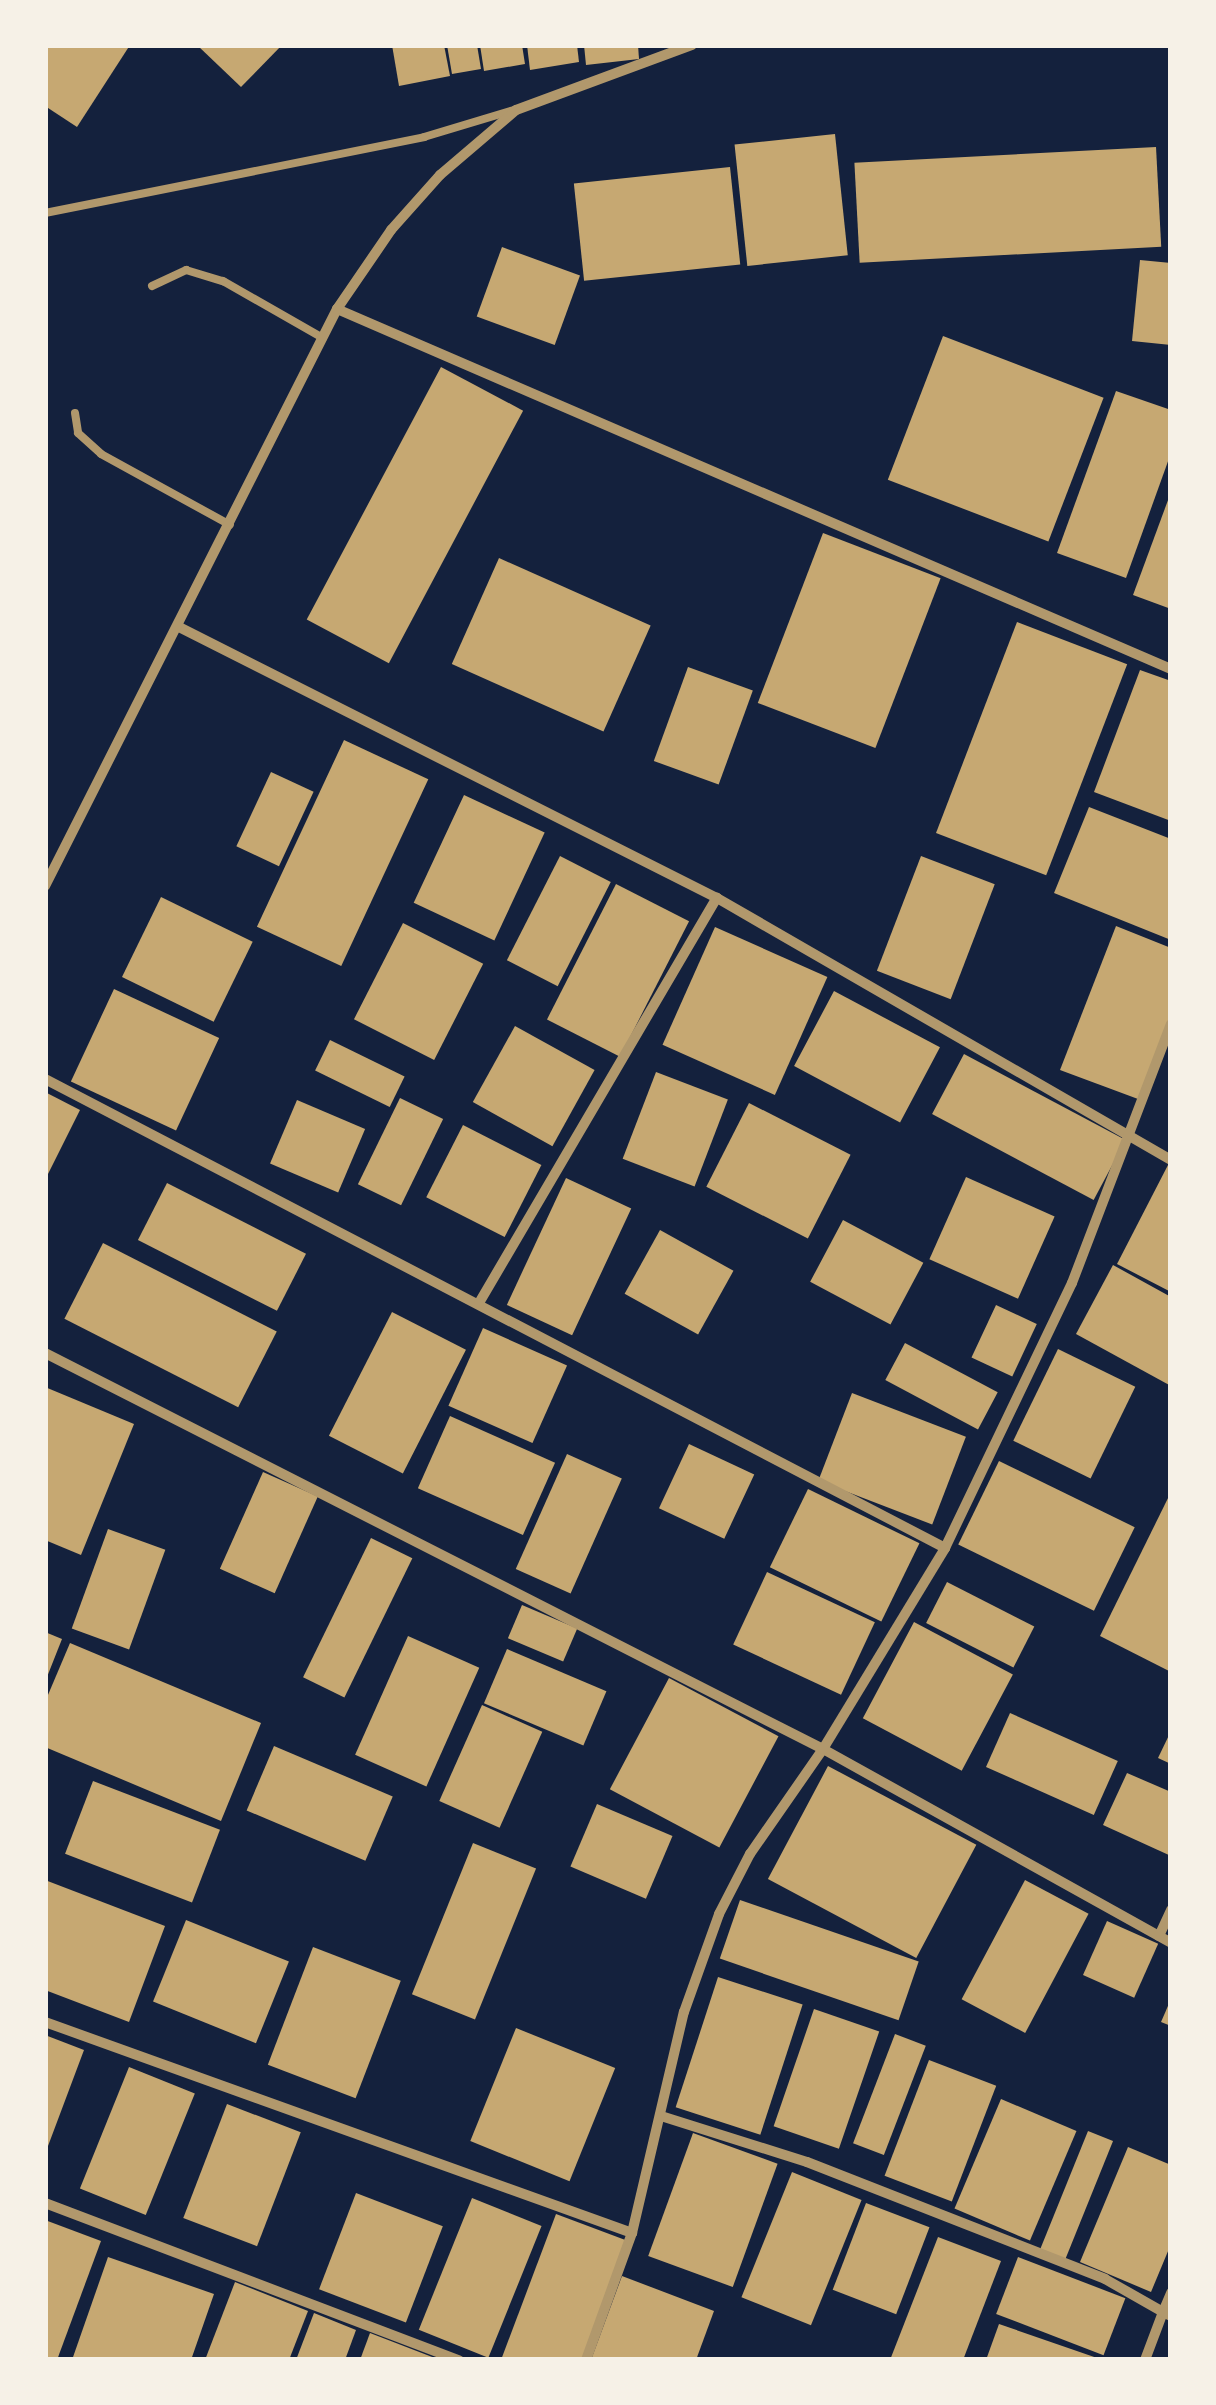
<!DOCTYPE html>
<html>
<head>
<meta charset="utf-8">
<style>
	body { margin:0 }
	#map { position:relative; width:1216px; height:2405px; overflow:hidden; background:#14213d; font-family:"Work Sans",sans-serif }
	div>[style] { position:absolute }
	[style*='--x'] { left:calc(var(--x)*1px); top:calc(var(--y)*1px); width:calc(var(--w)*1px); rotate:calc(var(--a)*1deg) }
	.building>* { inset:0; background:#c6a872; transform-origin:0 0 }
	.service>* { height:8px; margin:-4px; padding:0 4px; transform-origin:4px; border-radius:4px; background:#b1986c }
	.minor>* { height:10px; margin:-5px; padding:0 5px; transform-origin:5px; border-radius:5px; background:#b1986c }
	span { translate:-50% -50%; white-space:nowrap; text-align:center; line-height:1.15; -webkit-text-stroke:8px #f6f1e7; paint-order:stroke }
	.frame { position:absolute; inset:0; border:48px solid #f6f1e7; pointer-events:none }
</style>
</head>
<body>
<div id="map">
	<div class="building">
		<div style="clip-path:polygon(45px 45px,130px 45px,77px 127px,45px 106px)"></div>
		<div style="clip-path:polygon(197px 45px,282px 45px,241px 87px)"></div>
		<div style="clip-path:polygon(392px 45px,444px 45px,450px 76px,399px 86px)"></div>
		<div style="clip-path:polygon(447px 45px,477px 45px,481px 69px,452px 74px)"></div>
		<div style="clip-path:polygon(480px 45px,522px 45px,525px 64px,484px 71px)"></div>
		<div style="clip-path:polygon(527px 45px,577px 45px,579px 62px,530px 70px)"></div>
		<div style="clip-path:polygon(584px 45px,638px 45px,639px 59px,586px 65px)"></div>
		<div style="left:835px;top:134px;width:122px;height:101px;rotate:84deg"></div>
		<div style="left:1156px;top:147px;width:100px;height:302px;rotate:87deg"></div>
		<div style="left:730px;top:167px;width:98px;height:157px;rotate:84deg"></div>
		<div style="left:502px;top:247px;width:83px;height:74px;rotate:20deg"></div>
		<div style="clip-path:polygon(1140px 260px,1171px 263px,1171px 345px,1132px 341px)"></div>
		<div style="left:943px;top:336px;width:172px;height:154px;rotate:21deg"></div>
		<div style="left:441px;top:367px;width:93px;height:286px;rotate:28deg"></div>
		<div style="clip-path:polygon(1116px 391px,1171px 410px,1171px 453px,1126px 578px,1057px 553px)"></div>
		<div style="clip-path:polygon(1171px 492px,1171px 609px,1133px 595px)"></div>
		<div style="left:823px;top:533px;width:126px;height:182px;rotate:21deg"></div>
		<div style="left:499px;top:558px;width:166px;height:116px;rotate:24deg"></div>
		<div style="left:1017px;top:622px;width:118px;height:226px;rotate:21deg"></div>
		<div style="left:688px;top:667px;width:69px;height:100px;rotate:20deg"></div>
		<div style="clip-path:polygon(1140px 670px,1171px 681px,1171px 821px,1094px 792px)"></div>
		<div style="left:344px;top:740px;width:93px;height:206px;rotate:25deg"></div>
		<div style="left:271px;top:772px;width:47px;height:82px;rotate:25deg"></div>
		<div style="left:464px;top:795px;width:89px;height:119px;rotate:25deg"></div>
		<div style="clip-path:polygon(1089px 807px,1171px 839px,1171px 940px,1054px 893px)"></div>
		<div style="left:560px;top:856px;width:57px;height:117px;rotate:27deg"></div>
		<div style="left:921px;top:856px;width:79px;height:123px;rotate:21deg"></div>
		<div style="left:616px;top:884px;width:82px;height:152px;rotate:27deg"></div>
		<div style="left:161px;top:897px;width:102px;height:89px;rotate:26deg"></div>
		<div style="left:403px;top:923px;width:90px;height:108px;rotate:27deg"></div>
		<div style="clip-path:polygon(1116px 926px,1171px 948px,1171px 1014px,1138px 1099px,1060px 1070px)"></div>
		<div style="left:715px;top:927px;width:123px;height:129px;rotate:24deg"></div>
		<div style="left:114px;top:989px;width:116px;height:102px;rotate:25deg"></div>
		<div style="left:834px;top:991px;width:120px;height:85px;rotate:28deg"></div>
		<div style="left:515px;top:1026px;width:91px;height:87px;rotate:29deg"></div>
		<div style="left:330px;top:1040px;width:83px;height:34px;rotate:26deg"></div>
		<div style="left:964px;top:1054px;width:183px;height:68px;rotate:28deg"></div>
		<div style="left:656px;top:1072px;width:77px;height:93px;rotate:21deg"></div>
		<div style="clip-path:polygon(45px 1092px,80px 1110px,45px 1180px)"></div>
		<div style="left:400px;top:1098px;width:48px;height:96px;rotate:26deg"></div>
		<div style="left:297px;top:1100px;width:74px;height:69px;rotate:23deg"></div>
		<div style="left:749px;top:1103px;width:114px;height:94px;rotate:27deg"></div>
		<div style="left:463px;top:1125px;width:88px;height:81px;rotate:27deg"></div>
		<div style="clip-path:polygon(1168px 1165px,1171px 1166px,1171px 1292px,1117px 1264px)"></div>
		<div style="left:966px;top:1177px;width:97px;height:90px;rotate:24deg"></div>
		<div style="left:566px;top:1178px;width:72px;height:140px;rotate:25deg"></div>
		<div style="left:167px;top:1183px;width:156px;height:64px;rotate:27deg"></div>
		<div style="left:843px;top:1220px;width:91px;height:70px;rotate:28deg"></div>
		<div style="left:660px;top:1230px;width:84px;height:73px;rotate:29deg"></div>
		<div style="left:103px;top:1243px;width:195px;height:85px;rotate:27deg"></div>
		<div style="clip-path:polygon(1113px 1265px,1171px 1297px,1171px 1386px,1076px 1334px)"></div>
		<div style="left:996px;top:1305px;width:45px;height:58px;rotate:25deg"></div>
		<div style="left:392px;top:1312px;width:83px;height:139px;rotate:27deg"></div>
		<div style="left:483px;top:1328px;width:92px;height:85px;rotate:24deg"></div>
		<div style="left:905px;top:1343px;width:105px;height:42px;rotate:28deg"></div>
		<div style="left:1058px;top:1349px;width:86px;height:102px;rotate:26deg"></div>
		<div style="clip-path:polygon(45px 1387px,134px 1424px,81px 1555px,45px 1540px)"></div>
		<div style="left:852px;top:1393px;width:122px;height:94px;rotate:21deg"></div>
		<div style="left:450px;top:1416px;width:115px;height:79px;rotate:24deg"></div>
		<div style="left:689px;top:1444px;width:72px;height:71px;rotate:25deg"></div>
		<div style="left:567px;top:1454px;width:60px;height:126px;rotate:24deg"></div>
		<div style="left:999px;top:1461px;width:151px;height:93px;rotate:26deg"></div>
		<div style="left:263px;top:1472px;width:60px;height:106px;rotate:24deg"></div>
		<div style="left:808px;top:1489px;width:124px;height:87px;rotate:26deg"></div>
		<div style="clip-path:polygon(1171px 1492px,1171px 1672px,1100px 1636px)"></div>
		<div style="left:108px;top:1529px;width:61px;height:106px;rotate:20deg"></div>
		<div style="left:371px;top:1538px;width:46px;height:155px;rotate:26deg"></div>
		<div style="left:767px;top:1572px;width:119px;height:80px;rotate:25deg"></div>
		<div style="left:947px;top:1582px;width:98px;height:46px;rotate:27deg"></div>
		<div style="left:522px;top:1605px;width:60px;height:36px;rotate:23deg"></div>
		<div style="left:914px;top:1622px;width:112px;height:109px;rotate:28deg"></div>
		<div style="clip-path:polygon(45px 1632px,62px 1639px,45px 1682px)"></div>
		<div style="left:408px;top:1636px;width:78px;height:130px;rotate:24deg"></div>
		<div style="clip-path:polygon(70px 1643px,261px 1723px,221px 1821px,45px 1747px,45px 1702px)"></div>
		<div style="left:507px;top:1649px;width:108px;height:59px;rotate:23deg"></div>
		<div style="left:669px;top:1678px;width:124px;height:126px;rotate:28deg"></div>
		<div style="left:482px;top:1705px;width:66px;height:105px;rotate:24deg"></div>
		<div style="left:1010px;top:1713px;width:118px;height:59px;rotate:24deg"></div>
		<div style="clip-path:polygon(1171px 1731px,1171px 1764px,1158px 1758px)"></div>
		<div style="left:274px;top:1746px;width:129px;height:70px;rotate:23deg"></div>
		<div style="left:828px;top:1766px;width:168px;height:128px;rotate:28deg"></div>
		<div style="clip-path:polygon(1127px 1773px,1171px 1792px,1171px 1856px,1103px 1825px)"></div>
		<div style="left:93px;top:1781px;width:136px;height:78px;rotate:21deg"></div>
		<div style="left:597px;top:1804px;width:82px;height:68px;rotate:23deg"></div>
		<div style="left:473px;top:1843px;width:68px;height:163px;rotate:22deg"></div>
		<div style="clip-path:polygon(45px 1880px,165px 1926px,129px 2022px,45px 1990px)"></div>
		<div style="left:1025px;top:1880px;width:72px;height:135px;rotate:28deg"></div>
		<div style="left:740px;top:1900px;width:189px;height:62px;rotate:19deg"></div>
		<div style="left:186px;top:1920px;width:111px;height:88px;rotate:22deg"></div>
		<div style="left:1107px;top:1921px;width:56px;height:59px;rotate:24deg"></div>
		<div style="left:313px;top:1947px;width:94px;height:126px;rotate:21deg"></div>
		<div style="left:718px;top:1977px;width:89px;height:137px;rotate:18deg"></div>
		<div style="clip-path:polygon(1171px 1999px,1171px 2026px,1161px 2022px)"></div>
		<div style="left:814px;top:2009px;width:69px;height:124px;rotate:19deg"></div>
		<div style="left:516px;top:2028px;width:107px;height:122px;rotate:22deg"></div>
		<div style="left:895px;top:2034px;width:33px;height:117px;rotate:21deg"></div>
		<div style="clip-path:polygon(45px 2035px,84px 2050px,45px 2154px)"></div>
		<div style="left:929px;top:2060px;width:72px;height:124px;rotate:21deg"></div>
		<div style="left:129px;top:2067px;width:71px;height:131px;rotate:22deg"></div>
		<div style="left:1001px;top:2099px;width:82px;height:119px;rotate:23deg"></div>
		<div style="left:227px;top:2104px;width:79px;height:122px;rotate:21deg"></div>
		<div style="left:1088px;top:2131px;width:27px;height:129px;rotate:22deg"></div>
		<div style="left:693px;top:2133px;width:90px;height:131px;rotate:20deg"></div>
		<div style="clip-path:polygon(1128px 2147px,1171px 2165px,1171px 2244px,1151px 2292px,1080px 2262px)"></div>
		<div style="left:792px;top:2172px;width:75px;height:135px;rotate:22deg"></div>
		<div style="left:356px;top:2193px;width:93px;height:103px;rotate:21deg"></div>
		<div style="left:472px;top:2198px;width:75px;height:142px;rotate:22deg"></div>
		<div style="left:866px;top:2203px;width:68px;height:93px;rotate:21deg"></div>
		<div style="clip-path:polygon(556px 2214px,628px 2241px,583px 2360px,501px 2360px)"></div>
		<div style="clip-path:polygon(45px 2220px,101px 2241px,57px 2360px,45px 2360px)"></div>
		<div style="clip-path:polygon(938px 2237px,1001px 2261px,963px 2360px,890px 2360px)"></div>
		<div style="clip-path:polygon(108px 2257px,214px 2294px,191px 2360px,72px 2360px)"></div>
		<div style="left:1018px;top:2257px;width:115px;height:61px;rotate:21deg"></div>
		<div style="clip-path:polygon(622px 2276px,714px 2311px,696px 2360px,591px 2360px)"></div>
		<div style="clip-path:polygon(235px 2282px,308px 2311px,289px 2360px,205px 2360px)"></div>
		<div style="clip-path:polygon(314px 2313px,356px 2330px,345px 2360px,296px 2360px)"></div>
		<div style="clip-path:polygon(999px 2324px,1100px 2359px,1100px 2360px,986px 2360px)"></div>
		<div style="clip-path:polygon(370px 2333px,440px 2360px,360px 2360px)"></div>
	</div>
	<div class="service">
		<div style="--x:45;--y:213;--w:387;--a:-11.3"></div>
		<div style="--x:424;--y:137;--w:94;--a:-16.7"></div>
		<div style="--x:152;--y:286;--w:38;--a:-25"></div>
		<div style="--x:186;--y:270;--w:39;--a:17"></div>
		<div style="--x:223;--y:281;--w:115;--a:29.7"></div>
		<div style="--x:75;--y:413;--w:20;--a:81"></div>
		<div style="--x:78;--y:433;--w:31;--a:42"></div>
		<div style="--x:101;--y:454;--w:147;--a:28.8"></div>
	</div>
	<div class="minor">
		<div style="--x:337;--y:309;--w:908;--a:23.35"></div>
		<div style="--x:179;--y:627;--w:602;--a:26.74"></div>
		<div style="--x:717;--y:898;--w:524;--a:29.99"></div>
		<div style="--x:45;--y:886;--w:647;--a:-63.16"></div>
		<div style="--x:337;--y:309;--w:96;--a:-55.6"></div>
		<div style="--x:391;--y:230;--w:74;--a:-48.3"></div>
		<div style="--x:440;--y:175;--w:100;--a:-40.5"></div>
		<div style="--x:516;--y:110;--w:188;--a:-20.3"></div>
		<div style="--x:45;--y:1079;--w:1015;--a:27.52"></div>
		<div style="--x:479;--y:1303;--w:470;--a:-59.6"></div>
		<div style="--x:45;--y:1353;--w:873;--a:26.98"></div>
		<div style="--x:823;--y:1749;--w:398;--a:29.1"></div>
		<div style="--x:1159;--y:1936;--w:29;--a:-65"></div>
		<div style="--x:45;--y:2022;--w:624;--a:19.77"></div>
		<div style="--x:661;--y:2116;--w:153;--a:17.5"></div>
		<div style="--x:807;--y:2162;--w:320;--a:21.4"></div>
		<div style="--x:1105;--y:2279;--w:67;--a:29.6"></div>
		<div style="--x:1163;--y:2312;--w:21;--a:-67"></div>
		<div style="--x:45;--y:2203;--w:443;--a:20.8"></div>
		<div style="--x:586;--y:2360;--w:135;--a:-70.1"></div>
		<div style="--x:632;--y:2233;--w:227;--a:-76.8"></div>
		<div style="--x:684;--y:2012;--w:104;--a:-70.3"></div>
		<div style="--x:719;--y:1914;--w:68;--a:-62.7"></div>
		<div style="--x:750;--y:1854;--w:128;--a:-55.2"></div>
		<div style="--x:823;--y:1749;--w:235;--a:-58.7"></div>
		<div style="--x:945;--y:1548;--w:294;--a:-64.4"></div>
		<div style="--x:1072;--y:1283;--w:277;--a:-69.1"></div>
		<div style="--x:1145;--y:2360;--w:51;--a:-69.4"></div>
		<div style="--x:1163;--y:2312;--w:9;--a:27"></div>
	</div>
	<div class="frame"></div>
</div>
</body>
</html>
